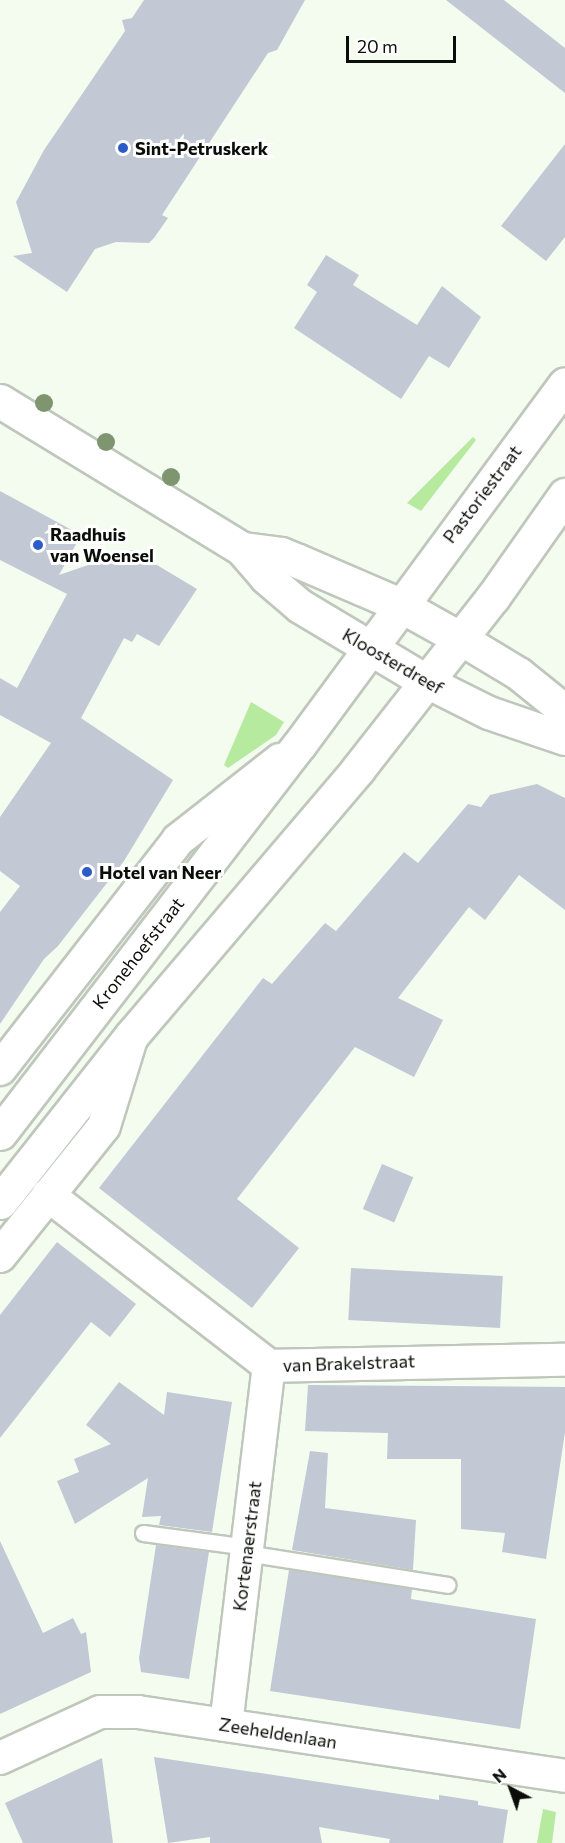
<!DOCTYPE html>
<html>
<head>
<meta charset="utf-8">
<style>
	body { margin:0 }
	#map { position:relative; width:565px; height:1843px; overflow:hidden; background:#f4fcf0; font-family:Commissioner,sans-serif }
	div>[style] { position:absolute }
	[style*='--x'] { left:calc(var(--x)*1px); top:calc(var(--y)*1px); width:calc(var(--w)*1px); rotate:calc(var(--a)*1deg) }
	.green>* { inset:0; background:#b6ea9f }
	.building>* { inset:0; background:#c2c8d4; transform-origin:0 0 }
	.roads { filter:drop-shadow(2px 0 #bfc7bc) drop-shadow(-2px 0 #bfc7bc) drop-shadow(0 2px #bfc7bc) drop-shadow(0 -2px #bfc7bc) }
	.lane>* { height:15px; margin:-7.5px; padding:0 7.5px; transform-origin:7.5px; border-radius:7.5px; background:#fff }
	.street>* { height:32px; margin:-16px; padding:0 16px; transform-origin:16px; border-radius:16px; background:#fff }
	.secondary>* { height:33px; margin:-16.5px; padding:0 16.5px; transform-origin:16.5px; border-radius:16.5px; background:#fff }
	.primary>* { height:33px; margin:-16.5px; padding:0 16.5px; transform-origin:16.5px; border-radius:16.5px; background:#fff }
	.trees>* { width:18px; height:18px; margin:-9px; border-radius:50%; background:#7e9570 }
	.dots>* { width:16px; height:16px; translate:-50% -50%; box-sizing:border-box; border:3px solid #fff; border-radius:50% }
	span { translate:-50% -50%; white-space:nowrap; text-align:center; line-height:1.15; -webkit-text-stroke:6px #fff; paint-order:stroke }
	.poi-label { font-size:18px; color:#0a0d09; font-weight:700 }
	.left { translate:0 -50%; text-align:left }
	.street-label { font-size:18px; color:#0a0d09 }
	.north { position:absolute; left:481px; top:1759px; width:60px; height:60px; -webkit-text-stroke:4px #fff; paint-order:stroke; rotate:319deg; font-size:16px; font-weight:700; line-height:24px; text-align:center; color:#0a0d09 }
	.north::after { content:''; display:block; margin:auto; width:21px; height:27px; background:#0a0d09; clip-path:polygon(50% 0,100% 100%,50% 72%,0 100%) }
	.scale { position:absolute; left:346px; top:36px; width:110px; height:27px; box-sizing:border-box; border:3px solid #0a0d09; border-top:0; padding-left:8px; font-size:18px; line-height:21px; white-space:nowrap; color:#0a0d09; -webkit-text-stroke:4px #fff; paint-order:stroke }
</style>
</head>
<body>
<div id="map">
	<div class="green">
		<div style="clip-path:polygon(473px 437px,476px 440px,421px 511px,407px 503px)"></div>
		<div style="clip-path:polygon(251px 702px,284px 722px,276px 735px,228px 768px,224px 765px)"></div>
		<div style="clip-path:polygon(543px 1809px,556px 1812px,552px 1843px,537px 1843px)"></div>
	</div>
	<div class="building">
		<div style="clip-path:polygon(144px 0,305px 0,277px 50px,268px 53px,162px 215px,168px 218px,154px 238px,149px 243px,116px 242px,95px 249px,67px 292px,13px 256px,32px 253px,16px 202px,44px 150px,125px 31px,122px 20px,132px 18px)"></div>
		<div style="clip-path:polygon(446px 0,504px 0,565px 48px,565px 93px)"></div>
		<div style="clip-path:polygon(565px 144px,565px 237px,546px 261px,501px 226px)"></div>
		<div style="clip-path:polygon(326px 255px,359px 275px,353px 285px,417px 325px,442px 286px,481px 317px,449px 368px,429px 356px,401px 399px,294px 328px,317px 292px,307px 285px)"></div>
		<div style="clip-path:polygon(0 491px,81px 535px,59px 575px,132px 550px,197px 589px,159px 646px,137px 634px,132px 642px,124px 638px,81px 718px,173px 780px,124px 861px,58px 946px,44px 959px,0 1024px,0 912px,20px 886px,0 871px,0 817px,51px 743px,0 715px,0 678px,17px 688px,67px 594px,0 560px)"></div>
		<div style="clip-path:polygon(537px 784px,565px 798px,565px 910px,519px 875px,485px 920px,469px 907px,398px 998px,443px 1020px,414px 1077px,355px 1047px,237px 1199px,299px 1248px,252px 1308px,99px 1188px,263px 978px,272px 984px,325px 923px,336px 931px,404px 852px,418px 863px,468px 804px,481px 807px,490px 795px)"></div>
		<div style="left:382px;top:1164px;width:34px;height:49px;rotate:23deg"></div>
		<div style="clip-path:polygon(57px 1242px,136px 1304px,110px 1337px,91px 1322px,0 1438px,0 1315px)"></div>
		<div style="left:351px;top:1268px;width:152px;height:52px;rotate:3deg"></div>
		<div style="clip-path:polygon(119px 1382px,164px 1415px,167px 1392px,232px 1402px,212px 1532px,159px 1525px,161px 1516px,142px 1517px,148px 1478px,75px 1524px,57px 1481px,79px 1472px,74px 1459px,111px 1444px,86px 1425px)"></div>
		<div style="clip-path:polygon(308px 1385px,565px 1387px,565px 1432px,546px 1559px,502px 1552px,505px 1533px,461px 1529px,461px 1459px,387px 1459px,388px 1433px,305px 1431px)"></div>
		<div style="clip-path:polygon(310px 1451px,328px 1453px,325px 1508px,416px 1520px,413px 1570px,292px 1550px)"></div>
		<div style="clip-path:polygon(0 1541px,43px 1633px,73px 1618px,81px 1634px,86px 1632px,91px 1672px,0 1714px)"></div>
		<div style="clip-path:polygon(156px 1545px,209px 1552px,189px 1679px,141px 1672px,139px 1658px)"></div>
		<div style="clip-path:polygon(289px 1570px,412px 1589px,411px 1599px,536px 1619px,520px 1729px,270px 1691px)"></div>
		<div style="clip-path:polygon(154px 1757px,439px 1800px,439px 1795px,478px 1801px,478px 1805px,508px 1810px,503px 1843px,389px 1843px,390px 1839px,319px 1827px,322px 1843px,210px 1843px,210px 1837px,168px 1843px)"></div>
		<div style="clip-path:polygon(102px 1758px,113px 1843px,23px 1843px,5px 1803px)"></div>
	</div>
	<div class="roads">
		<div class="lane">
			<div style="--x:143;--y:1533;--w:106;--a:7.6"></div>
			<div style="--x:246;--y:1553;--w:204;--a:9"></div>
		</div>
		<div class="street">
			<div style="--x:461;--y:639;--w:68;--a:31.1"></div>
			<div style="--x:519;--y:674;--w:59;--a:38.8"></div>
			<div style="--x:427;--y:682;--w:69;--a:26.6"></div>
			<div style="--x:489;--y:713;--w:80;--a:18.9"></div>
			<div style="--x:0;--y:1069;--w:290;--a:-52.1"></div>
			<div style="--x:178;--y:840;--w:130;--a:-38.1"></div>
			<div style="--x:48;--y:1195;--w:279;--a:37.7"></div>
			<div style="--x:269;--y:1366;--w:296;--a:-1.2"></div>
			<div style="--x:0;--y:1256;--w:166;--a:-51.3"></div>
			<div style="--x:104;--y:1126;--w:91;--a:-72.8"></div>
			<div style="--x:226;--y:1725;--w:362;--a:-83.2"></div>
			<div style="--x:0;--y:1758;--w:110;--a:-24.7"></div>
			<div style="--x:100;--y:1712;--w:38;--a:0"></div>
			<div style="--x:138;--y:1712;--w:432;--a:8.5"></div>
		</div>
		<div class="secondary">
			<div style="--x:0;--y:401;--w:284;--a:31.4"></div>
			<div style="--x:242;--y:549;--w:37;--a:49"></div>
			<div style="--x:266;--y:577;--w:45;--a:40.5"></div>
			<div style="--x:300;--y:606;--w:148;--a:30.9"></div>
			<div style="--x:242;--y:549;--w:39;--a:7"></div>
			<div style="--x:281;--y:554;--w:18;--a:22"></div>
			<div style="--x:298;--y:561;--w:111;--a:23.3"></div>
			<div style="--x:400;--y:605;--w:70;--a:29.1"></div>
		</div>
		<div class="primary">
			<div style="--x:0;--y:1133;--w:490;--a:-52.4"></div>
			<div style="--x:299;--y:745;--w:448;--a:-53.6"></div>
			<div style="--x:0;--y:1202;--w:213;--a:-51.7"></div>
			<div style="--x:132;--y:1035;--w:349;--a:-49.6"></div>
			<div style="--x:358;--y:769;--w:219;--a:-51.9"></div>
			<div style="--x:493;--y:597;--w:125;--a:-54.8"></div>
		</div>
	</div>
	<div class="trees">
		<div style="left:44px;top:403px"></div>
		<div style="left:106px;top:442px"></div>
		<div style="left:171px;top:477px"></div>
	</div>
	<div class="dots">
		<div style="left:123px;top:148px;background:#2b5cca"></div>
		<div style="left:38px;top:545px;background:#2b5cca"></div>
		<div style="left:87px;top:872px;background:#2b5cca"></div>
	</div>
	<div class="poi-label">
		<span class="left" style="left:135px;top:148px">Sint-Petruskerk</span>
		<span class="left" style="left:50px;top:545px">Raadhuis<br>van Woensel</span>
		<span class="left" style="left:99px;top:872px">Hotel van Neer</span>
	</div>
	<div class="street-label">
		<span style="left:482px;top:494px;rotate:-53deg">Pastoriestraat</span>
		<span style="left:393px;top:661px;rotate:30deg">Kloosterdreef</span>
		<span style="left:138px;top:953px;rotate:-52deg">Kronehoefstraat</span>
		<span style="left:349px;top:1363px;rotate:-2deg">van Brakelstraat</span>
		<span style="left:247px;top:1546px;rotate:-83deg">Kortenaerstraat</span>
		<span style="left:278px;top:1733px;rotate:9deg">Zeeheldenlaan</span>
	</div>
	<div class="north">N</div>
	<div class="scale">20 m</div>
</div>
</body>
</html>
